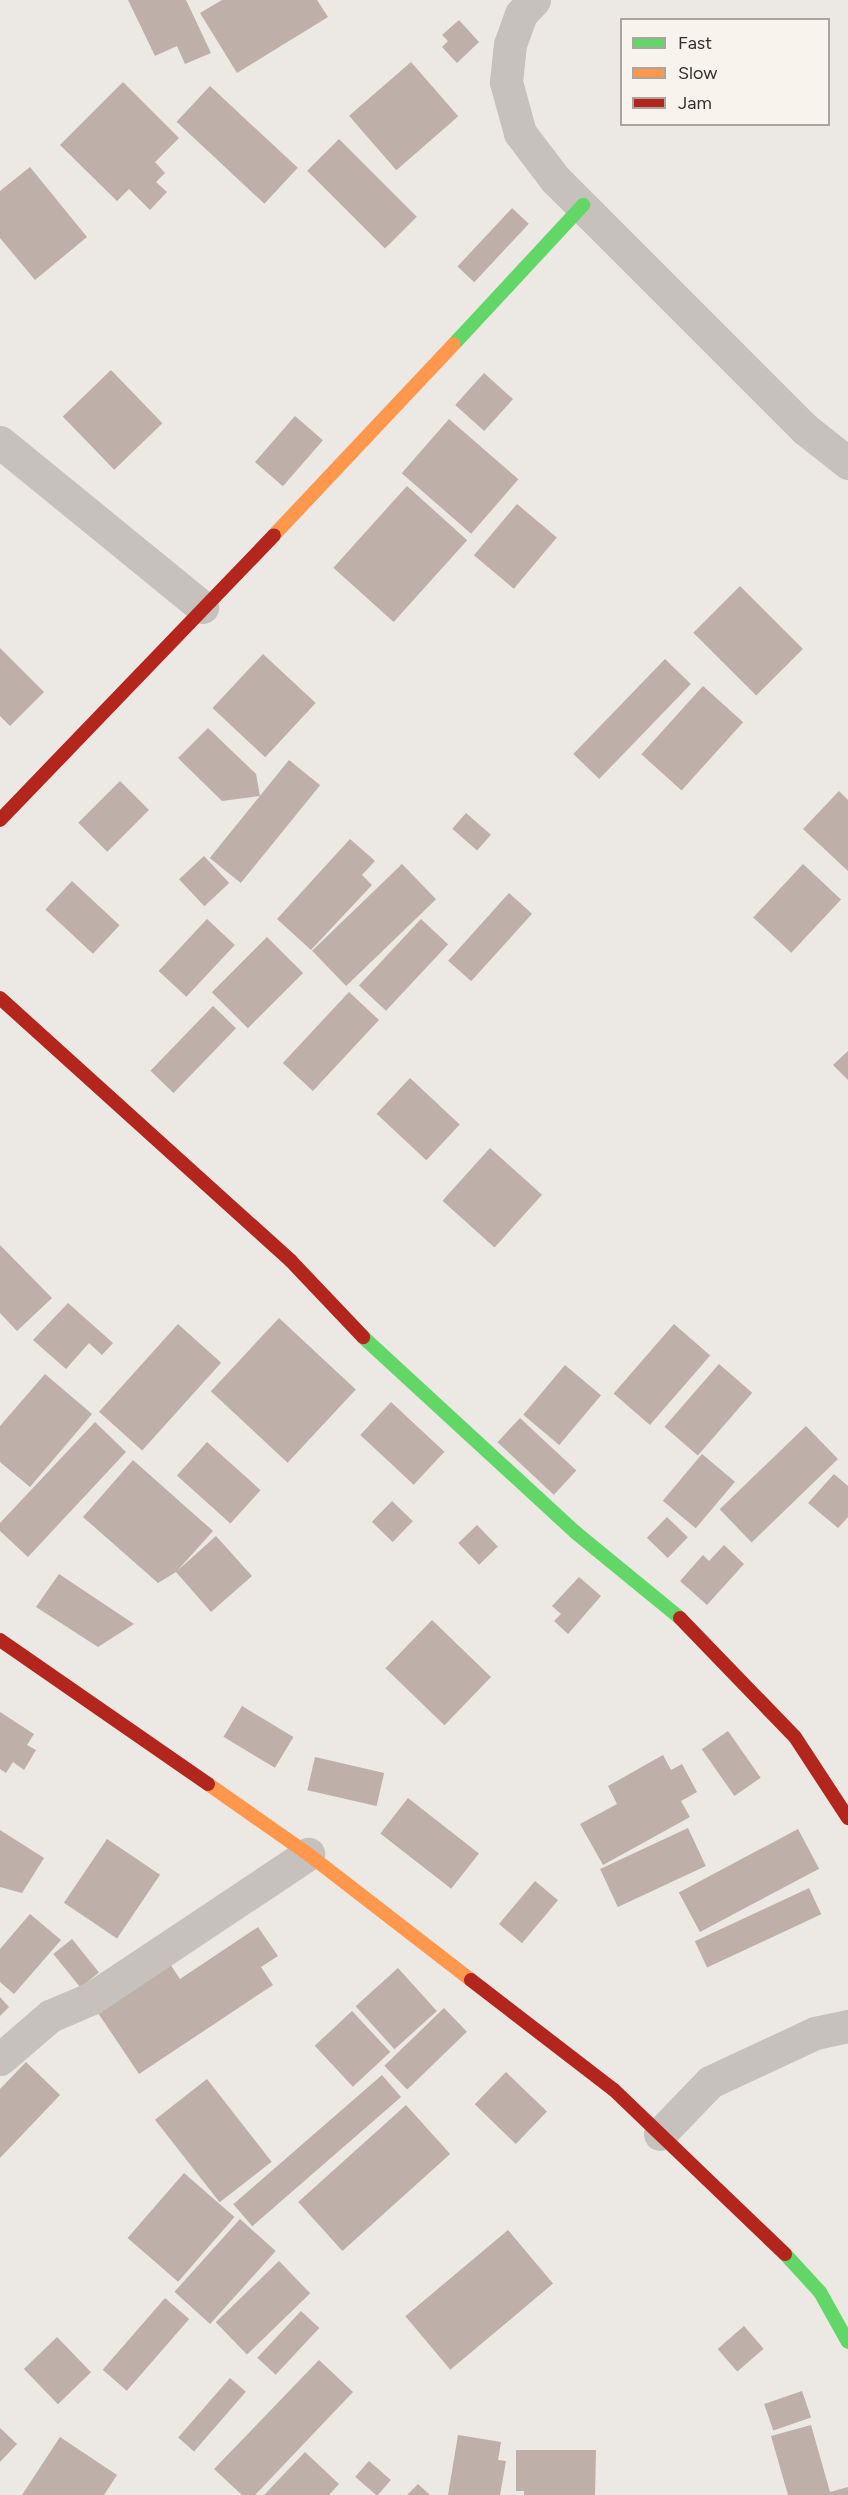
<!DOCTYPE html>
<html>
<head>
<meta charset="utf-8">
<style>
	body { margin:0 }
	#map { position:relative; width:848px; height:2495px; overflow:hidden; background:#ece8e4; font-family:Figtree,sans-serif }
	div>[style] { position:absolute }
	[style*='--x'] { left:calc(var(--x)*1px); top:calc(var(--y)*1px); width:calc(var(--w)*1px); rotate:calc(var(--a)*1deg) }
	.building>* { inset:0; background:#beafa8; transform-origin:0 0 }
	.street>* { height:33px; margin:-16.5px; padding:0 16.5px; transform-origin:16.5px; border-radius:16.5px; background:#c6c1bc }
	.fast>* { height:14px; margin:-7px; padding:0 7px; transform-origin:7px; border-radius:7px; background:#63d668 }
	.slow>* { height:14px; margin:-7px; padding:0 7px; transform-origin:7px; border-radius:7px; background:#ff974d }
	.jam>* { height:14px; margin:-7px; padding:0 7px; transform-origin:7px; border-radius:7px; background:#b3261e }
	span { translate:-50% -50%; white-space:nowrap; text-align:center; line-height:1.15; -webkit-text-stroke:4.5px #f8f3ec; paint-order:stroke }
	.legend { position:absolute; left:620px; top:18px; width:210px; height:108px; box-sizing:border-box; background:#f8f3ec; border:2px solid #aaa59f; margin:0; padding:8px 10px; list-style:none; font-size:18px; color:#362f2b }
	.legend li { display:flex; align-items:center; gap:12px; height:30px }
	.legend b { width:30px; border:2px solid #aaa59f }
</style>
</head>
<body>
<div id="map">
	<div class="building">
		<div style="clip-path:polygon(128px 0,186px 0,211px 53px,185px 64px,177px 46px,155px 56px)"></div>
		<div style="clip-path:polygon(222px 0,317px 0,328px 17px,237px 73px,200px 13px)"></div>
		<div style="clip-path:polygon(459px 20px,479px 42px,457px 63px,442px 47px,448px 41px,442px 35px)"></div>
		<div style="left:411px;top:62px;width:72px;height:82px;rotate:49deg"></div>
		<div style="clip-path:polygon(123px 82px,179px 138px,155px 162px,165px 173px,156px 182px,167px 192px,150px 210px,129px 189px,117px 201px,60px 145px)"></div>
		<div style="left:210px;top:86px;width:120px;height:49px;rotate:43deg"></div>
		<div style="left:339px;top:139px;width:110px;height:45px;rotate:45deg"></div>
		<div style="clip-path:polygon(30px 167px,87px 237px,35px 280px,0 238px,0 191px)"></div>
		<div style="left:512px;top:208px;width:23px;height:80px;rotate:43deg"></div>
		<div style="left:111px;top:370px;width:74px;height:67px;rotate:46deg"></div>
		<div style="left:484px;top:373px;width:39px;height:43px;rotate:42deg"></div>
		<div style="left:295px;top:416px;width:37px;height:61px;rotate:41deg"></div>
		<div style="left:449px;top:419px;width:92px;height:72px;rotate:41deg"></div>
		<div style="left:407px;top:486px;width:81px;height:110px;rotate:42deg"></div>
		<div style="left:517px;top:504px;width:52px;height:67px;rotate:40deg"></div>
		<div style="left:740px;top:586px;width:89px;height:66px;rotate:45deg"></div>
		<div style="clip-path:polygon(0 648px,44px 692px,10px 726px,0 716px)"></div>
		<div style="left:263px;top:654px;width:72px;height:74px;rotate:43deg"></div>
		<div style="left:665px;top:659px;width:36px;height:132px;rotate:44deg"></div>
		<div style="left:703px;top:686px;width:54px;height:92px;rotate:42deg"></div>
		<div style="clip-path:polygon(208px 728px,256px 774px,260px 796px,222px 801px,178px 758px)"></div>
		<div style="left:289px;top:760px;width:40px;height:126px;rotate:39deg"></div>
		<div style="left:120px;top:781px;width:41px;height:59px;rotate:45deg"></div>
		<div style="clip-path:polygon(839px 791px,848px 800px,848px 871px,803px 829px)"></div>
		<div style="left:466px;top:813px;width:33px;height:21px;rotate:41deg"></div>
		<div style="clip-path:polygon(350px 839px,375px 861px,362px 875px,372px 885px,311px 950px,277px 919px)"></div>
		<div style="left:204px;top:856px;width:37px;height:34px;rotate:47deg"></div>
		<div style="left:402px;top:864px;width:49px;height:125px;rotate:46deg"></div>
		<div style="left:803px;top:864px;width:52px;height:73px;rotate:43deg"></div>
		<div style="left:72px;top:881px;width:65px;height:39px;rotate:43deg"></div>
		<div style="left:509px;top:893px;width:31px;height:91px;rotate:42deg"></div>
		<div style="left:207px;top:919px;width:38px;height:71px;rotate:43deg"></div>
		<div style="left:421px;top:919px;width:37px;height:91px;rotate:43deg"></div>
		<div style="left:267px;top:937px;width:51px;height:78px;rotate:45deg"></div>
		<div style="left:349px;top:992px;width:41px;height:97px;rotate:43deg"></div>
		<div style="left:213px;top:1006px;width:32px;height:90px;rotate:44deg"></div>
		<div style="clip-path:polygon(848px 1051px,848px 1080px,833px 1065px)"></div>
		<div style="left:410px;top:1078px;width:68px;height:49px;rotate:43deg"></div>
		<div style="left:490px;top:1148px;width:70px;height:71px;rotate:42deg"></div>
		<div style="clip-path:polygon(0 1245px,52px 1298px,17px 1331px,0 1313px)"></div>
		<div style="clip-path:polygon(68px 1303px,113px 1343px,102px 1355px,89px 1343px,66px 1369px,33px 1340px)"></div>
		<div style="left:279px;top:1318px;width:105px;height:100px;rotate:43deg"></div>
		<div style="left:178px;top:1324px;width:58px;height:118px;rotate:42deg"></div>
		<div style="left:674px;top:1324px;width:48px;height:92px;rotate:41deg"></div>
		<div style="left:719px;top:1364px;width:44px;height:83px;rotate:41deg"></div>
		<div style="left:565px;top:1365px;width:47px;height:65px;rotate:40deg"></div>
		<div style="clip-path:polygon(45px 1374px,92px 1414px,30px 1487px,0 1462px,0 1426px)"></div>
		<div style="left:391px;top:1402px;width:73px;height:45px;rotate:43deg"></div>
		<div style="left:520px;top:1418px;width:77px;height:33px;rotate:43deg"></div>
		<div style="clip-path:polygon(95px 1422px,126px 1452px,28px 1557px,0 1531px,0 1523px)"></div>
		<div style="left:806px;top:1426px;width:46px;height:120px;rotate:46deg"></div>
		<div style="left:207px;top:1442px;width:72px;height:45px;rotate:42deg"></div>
		<div style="left:702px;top:1454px;width:43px;height:61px;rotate:40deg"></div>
		<div style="clip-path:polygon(133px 1460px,213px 1531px,177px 1571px,216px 1536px,252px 1576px,211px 1612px,176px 1572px,158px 1583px,83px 1517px)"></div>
		<div style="clip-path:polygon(834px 1474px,848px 1486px,848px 1517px,838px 1528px,808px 1503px)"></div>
		<div style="left:392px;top:1501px;width:29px;height:29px;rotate:44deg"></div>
		<div style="left:667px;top:1517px;width:29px;height:29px;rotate:44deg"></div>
		<div style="left:477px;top:1525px;width:30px;height:26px;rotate:46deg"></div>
		<div style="clip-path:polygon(724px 1545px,744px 1564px,707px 1605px,680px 1581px,703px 1555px,709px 1561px)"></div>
		<div style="clip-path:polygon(59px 1574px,134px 1624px,98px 1647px,36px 1607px)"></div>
		<div style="clip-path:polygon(579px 1577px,601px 1596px,568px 1634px,554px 1621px,561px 1614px,552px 1606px)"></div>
		<div style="left:432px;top:1620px;width:82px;height:67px;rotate:44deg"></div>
		<div style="left:242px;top:1706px;width:60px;height:36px;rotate:31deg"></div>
		<div style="clip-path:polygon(0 1712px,34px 1734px,27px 1745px,36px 1750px,24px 1770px,13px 1762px,6px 1773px,0 1769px)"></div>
		<div style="left:728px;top:1731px;width:57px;height:32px;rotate:55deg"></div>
		<div style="clip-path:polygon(663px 1755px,671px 1770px,682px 1764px,697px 1792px,681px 1801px,690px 1817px,603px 1865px,580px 1824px,617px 1804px,608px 1786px)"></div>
		<div style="left:315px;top:1757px;width:71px;height:34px;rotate:13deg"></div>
		<div style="left:408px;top:1798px;width:90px;height:45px;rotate:38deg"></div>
		<div style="left:688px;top:1828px;width:42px;height:97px;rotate:65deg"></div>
		<div style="left:798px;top:1829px;width:45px;height:135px;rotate:62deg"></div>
		<div style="clip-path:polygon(0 1830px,44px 1858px,22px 1893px,0 1887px)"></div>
		<div style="left:107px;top:1839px;width:64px;height:77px;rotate:34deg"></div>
		<div style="left:535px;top:1881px;width:30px;height:56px;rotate:40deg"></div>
		<div style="left:809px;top:1888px;width:29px;height:126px;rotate:65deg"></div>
		<div style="clip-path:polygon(30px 1914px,61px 1940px,14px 1994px,0 1982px,0 1949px)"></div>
		<div style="clip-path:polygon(258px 1927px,278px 1956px,261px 1967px,273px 1985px,139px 2074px,98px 2013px,170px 1964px,180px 1979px)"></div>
		<div style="left:72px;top:1939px;width:43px;height:24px;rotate:51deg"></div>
		<div style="left:398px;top:1968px;width:58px;height:57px;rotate:48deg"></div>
		<div style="clip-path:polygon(0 1997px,9px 2007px,0 2016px)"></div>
		<div style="left:444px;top:2008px;width:33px;height:83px;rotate:46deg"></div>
		<div style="left:352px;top:2011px;width:56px;height:51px;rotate:47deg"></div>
		<div style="clip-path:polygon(26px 2062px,60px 2095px,0 2158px,0 2089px)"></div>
		<div style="left:506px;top:2072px;width:57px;height:45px;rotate:44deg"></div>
		<div style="left:382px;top:2075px;width:29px;height:197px;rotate:49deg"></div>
		<div style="left:207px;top:2079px;width:105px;height:66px;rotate:52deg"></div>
		<div style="left:406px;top:2105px;width:66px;height:145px;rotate:48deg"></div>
		<div style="left:184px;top:2173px;width:67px;height:86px;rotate:41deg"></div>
		<div style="left:240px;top:2219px;width:48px;height:98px;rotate:42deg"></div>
		<div style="left:508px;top:2230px;width:70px;height:134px;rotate:50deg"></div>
		<div style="left:279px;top:2261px;width:45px;height:88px;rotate:46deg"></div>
		<div style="left:165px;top:2298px;width:32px;height:95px;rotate:41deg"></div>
		<div style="left:301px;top:2311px;width:25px;height:64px;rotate:43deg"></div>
		<div style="left:744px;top:2326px;width:30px;height:35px;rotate:49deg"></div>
		<div style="left:57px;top:2337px;width:49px;height:46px;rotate:46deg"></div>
		<div style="clip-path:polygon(319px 2360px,353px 2392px,255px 2495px,242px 2495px,214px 2469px)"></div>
		<div style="left:230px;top:2378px;width:21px;height:79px;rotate:41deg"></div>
		<div style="left:802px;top:2391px;width:28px;height:40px;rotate:71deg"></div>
		<div style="clip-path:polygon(811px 2425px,830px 2492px,848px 2487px,848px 2495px,788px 2495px,771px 2436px)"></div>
		<div style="clip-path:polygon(0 2428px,17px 2444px,0 2462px)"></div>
		<div style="clip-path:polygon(458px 2435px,501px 2442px,498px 2460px,506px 2461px,500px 2495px,448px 2495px)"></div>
		<div style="clip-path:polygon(60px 2437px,117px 2475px,104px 2495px,22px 2495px)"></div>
		<div style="clip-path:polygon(516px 2450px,596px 2450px,595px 2495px,524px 2495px,524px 2491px,516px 2491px)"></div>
		<div style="clip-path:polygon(305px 2452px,339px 2484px,329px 2495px,264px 2495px)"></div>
		<div style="left:369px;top:2461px;width:29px;height:21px;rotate:41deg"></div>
		<div style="clip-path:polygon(418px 2484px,430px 2495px,407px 2495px)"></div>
	</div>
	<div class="street">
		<div style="--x:534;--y:0;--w:19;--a:133"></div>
		<div style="--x:521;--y:14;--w:32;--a:110"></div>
		<div style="--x:510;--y:44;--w:38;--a:96"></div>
		<div style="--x:506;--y:82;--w:53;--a:74.6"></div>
		<div style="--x:520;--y:133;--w:58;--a:52.7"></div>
		<div style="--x:555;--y:179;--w:354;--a:45"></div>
		<div style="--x:805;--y:429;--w:55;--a:38.3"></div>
		<div style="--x:0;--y:442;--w:261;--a:39.2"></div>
		<div style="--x:0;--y:2059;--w:66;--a:-40.7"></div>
		<div style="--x:50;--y:2016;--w:46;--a:-23.2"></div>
		<div style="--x:92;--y:1998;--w:260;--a:-33.7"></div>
		<div style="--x:660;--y:2134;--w:72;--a:-46.1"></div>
		<div style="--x:710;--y:2082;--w:116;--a:-25"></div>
		<div style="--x:815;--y:2033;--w:34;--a:-12"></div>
	</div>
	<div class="fast">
		<div style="--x:454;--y:344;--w:190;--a:-47.1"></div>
		<div style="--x:363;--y:1337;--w:288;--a:42.6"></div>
		<div style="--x:575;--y:1532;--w:136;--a:39.3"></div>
		<div style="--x:785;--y:2254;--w:52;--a:47.4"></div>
		<div style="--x:820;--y:2292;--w:57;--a:60.8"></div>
	</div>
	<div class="slow">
		<div style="--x:274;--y:535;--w:262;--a:-46.7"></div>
		<div style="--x:208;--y:1784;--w:122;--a:35"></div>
		<div style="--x:308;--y:1854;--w:206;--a:37.7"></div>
	</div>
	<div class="jam">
		<div style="--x:0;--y:820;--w:395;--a:-46.1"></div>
		<div style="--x:0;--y:998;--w:392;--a:42.1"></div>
		<div style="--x:291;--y:1261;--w:105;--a:46.5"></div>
		<div style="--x:680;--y:1618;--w:165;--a:46"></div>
		<div style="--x:795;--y:1737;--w:97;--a:56.8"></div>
		<div style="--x:0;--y:1640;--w:253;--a:34.7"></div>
		<div style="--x:471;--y:1980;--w:180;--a:37.6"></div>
		<div style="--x:614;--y:2090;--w:237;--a:43.8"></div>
	</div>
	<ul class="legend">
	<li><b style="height:8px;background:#63d668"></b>Fast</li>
	<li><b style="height:8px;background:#ff974d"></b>Slow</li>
	<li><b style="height:8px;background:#b3261e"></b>Jam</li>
	</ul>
</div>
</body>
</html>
